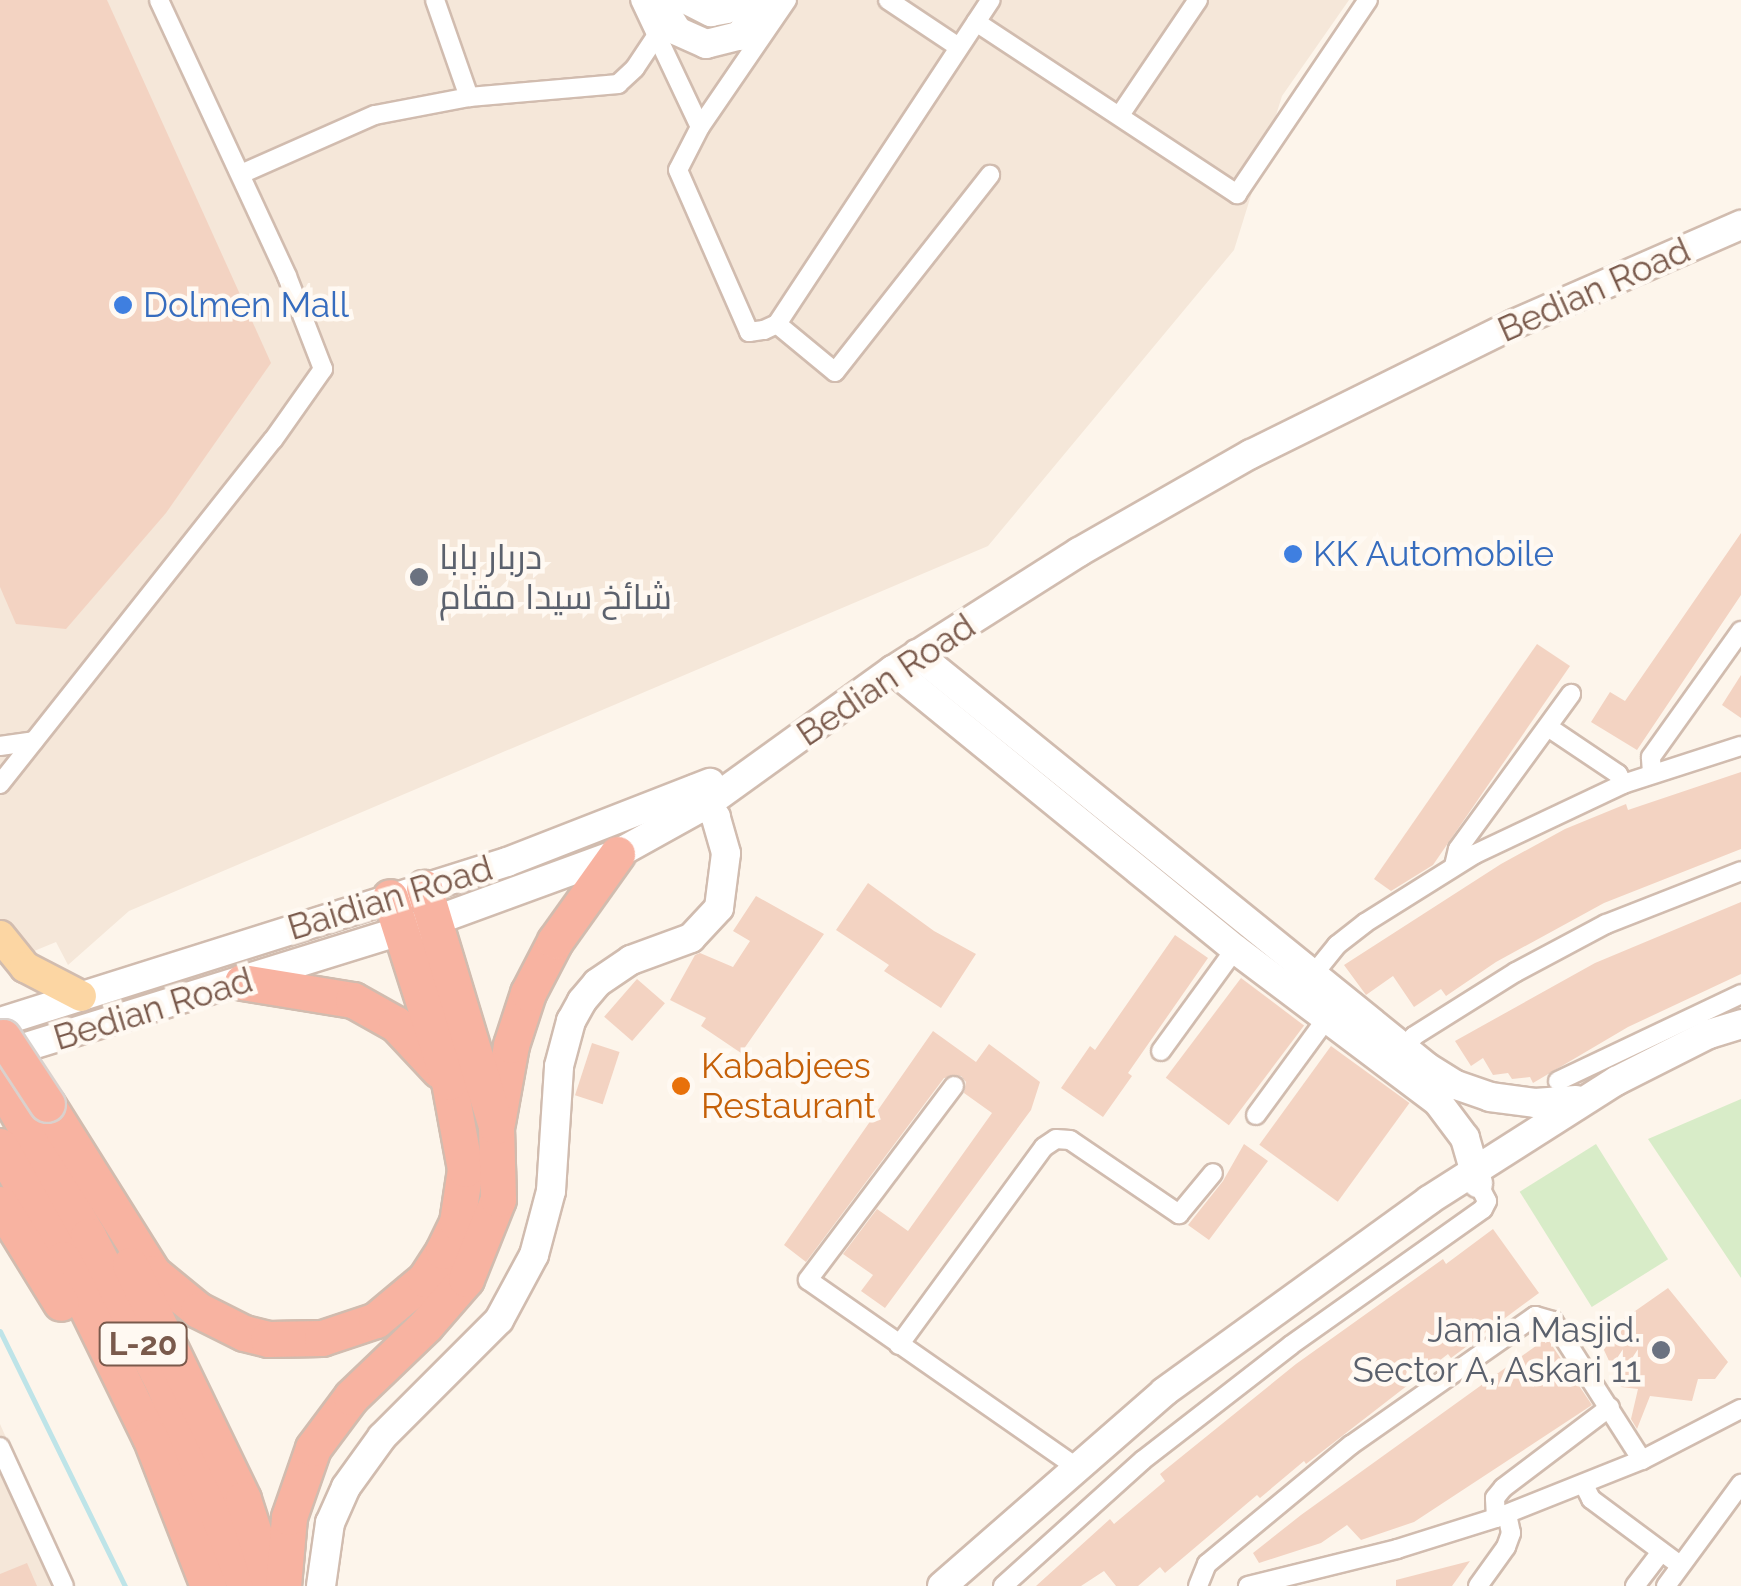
<!DOCTYPE html>
<html>
<head>
<meta charset="utf-8">
<style>
	body { margin:0 }
	#map { position:relative; width:1741px; height:1586px; overflow:hidden; background:#fdf5eb; font-family:Raleway,Cairo,sans-serif }
	div>[style] { position:absolute }
	[style*='--x'] { left:calc(var(--x)*1px); top:calc(var(--y)*1px); width:calc(var(--w)*1px); rotate:calc(var(--a)*1deg) }
	.residential>* { inset:0; background:#f5e7d9 }
	.green>* { inset:0; background:#d8ecc8; transform-origin:0 0 }
	.stream>* { height:5px; margin:-2.5px; padding:0 2.5px; transform-origin:2.5px; border-radius:2.5px; background:#bee4e8 }
	.building>* { inset:0; background:#f3d3c2; transform-origin:0 0 }
	.roads { filter:drop-shadow(2px 0 #d1bcaf) drop-shadow(-2px 0 #d1bcaf) drop-shadow(0 2px #d1bcaf) drop-shadow(0 -2px #d1bcaf) }
	.street>* { height:18px; margin:-9px; padding:0 9px; transform-origin:9px; border-radius:9px; background:#fff }
	.secondary>* { height:28px; margin:-14px; padding:0 14px; transform-origin:14px; border-radius:14px; background:#fff }
	.primary>* { height:30px; margin:-15px; padding:0 15px; transform-origin:15px; border-radius:15px; background:#fcd6a3 }
	.highway>* { height:35px; margin:-17.5px; padding:0 17.5px; transform-origin:17.5px; border-radius:17.5px; background:#f8b3a1 }
	.bridges { filter:drop-shadow(2px 0 #dad1cd) drop-shadow(-2px 0 #dad1cd) drop-shadow(0 2px #dad1cd) drop-shadow(0 -2px #dad1cd) }
	.highway-bridge>* { height:35px; margin:-17.5px; padding:0 17.5px; transform-origin:17.5px; border-radius:17.5px; background:#f8b3a1 }
	.dots>* { width:28px; height:28px; translate:-50% -50%; box-sizing:border-box; border:5px solid #fff9f2; border-radius:50% }
	span { translate:-50% -50%; white-space:nowrap; text-align:center; line-height:1.15; -webkit-text-stroke:9px #fff9f2; paint-order:stroke }
	.shield-label span { padding:2px 8px; background:#fff9f2; border:2px solid; border-radius:8px; -webkit-text-stroke-width:0 }
	.shield-label { font-size:32px; color:#7a5a4c; font-weight:700 }
	.street-label { font-size:35px; color:#7a5a4c }
	.shop-label { font-size:35px; color:#366cbe }
	.left { translate:0 -50%; text-align:left }
	.worship-label { font-size:35px; color:#5b616d }
	.right { translate:-100% -50%; text-align:right }
	.food-label { font-size:35px; color:#c56008 }
</style>
</head>
<body>
<div id="map">
	<div class="residential">
		<div style="clip-path:polygon(0 0,1349px 0,1282px 96px,1234px 250px,988px 546px,129px 911px,68px 965px,56px 942px,0 965px)"></div>
		<div style="clip-path:polygon(0 1424px,72px 1586px,0 1586px)"></div>
	</div>
	<div class="green">
		<div style="clip-path:polygon(1741px 1099px,1741px 1278px,1648px 1139px)"></div>
		<div style="left:1596px;top:1144px;width:136px;height:90px;rotate:58deg"></div>
	</div>
	<div class="stream">
		<div style="--x:0;--y:1331;--w:284;--a:63.9"></div>
	</div>
	<div class="building">
		<div style="clip-path:polygon(0 0,107px 0,271px 363px,166px 513px,66px 629px,16px 624px,0 587px)"></div>
		<div style="clip-path:polygon(1741px 533px,1741px 595px,1637px 750px,1591px 722px,1610px 692px,1625px 701px)"></div>
		<div style="clip-path:polygon(1537px 644px,1570px 666px,1433px 865px,1391px 891px,1374px 879px)"></div>
		<div style="clip-path:polygon(1741px 675px,1741px 718px,1722px 705px)"></div>
		<div style="clip-path:polygon(1741px 772px,1741px 849px,1604px 903px,1496px 962px,1446px 996px,1441px 989px,1414px 1007px,1393px 976px,1366px 995px,1344px 965px,1501px 864px,1565px 829px,1626px 804px,1628px 810px)"></div>
		<div style="clip-path:polygon(868px 883px,934px 931px,976px 954px,941px 1008px,884px 971px,889px 965px,836px 930px)"></div>
		<div style="clip-path:polygon(756px 896px,824px 934px,741px 1053px,701px 1026px,706px 1018px,670px 1000px,695px 955px,700px 953px,733px 967px,750px 941px,733px 931px)"></div>
		<div style="clip-path:polygon(1741px 902px,1741px 974px,1628px 1027px,1533px 1083px,1530px 1077px,1512px 1079px,1508px 1073px,1493px 1075px,1483px 1058px,1471px 1066px,1455px 1041px,1595px 963px)"></div>
		<div style="clip-path:polygon(1175px 935px,1208px 958px,1128px 1073px,1132px 1076px,1103px 1117px,1061px 1088px,1090px 1046px,1095px 1050px)"></div>
		<div style="left:1241px;top:978px;width:79px;height:125px;rotate:37deg"></div>
		<div style="left:637px;top:979px;width:37px;height:50px;rotate:41deg"></div>
		<div style="clip-path:polygon(933px 1031px,976px 1062px,989px 1044px,1040px 1082px,1031px 1110px,885px 1308px,861px 1291px,873px 1275px,843px 1254px,877px 1209px,908px 1231px,992px 1113px,964px 1093px,966px 1082px,961px 1076px,944px 1078px,806px 1262px,784px 1245px)"></div>
		<div style="left:592px;top:1043px;width:29px;height:55px;rotate:18deg"></div>
		<div style="left:1331px;top:1046px;width:97px;height:122px;rotate:36deg"></div>
		<div style="clip-path:polygon(1244px 1144px,1268px 1161px,1209px 1240px,1188px 1225px,1223px 1181px)"></div>
		<div style="clip-path:polygon(1493px 1229px,1539px 1293px,1451px 1358px,1448px 1354px,1306px 1464px,1304px 1461px,1260px 1498px,1257px 1495px,1165px 1573px,1160px 1567px,1138px 1586px,1116px 1586px,1104px 1571px,1081px 1586px,1036px 1586px,1110px 1519px,1114px 1524px,1165px 1481px,1160px 1474px,1296px 1364px,1443px 1259px,1446px 1264px)"></div>
		<div style="clip-path:polygon(1668px 1288px,1728px 1362px,1715px 1379px,1698px 1379px,1692px 1401px,1650px 1396px,1637px 1429px,1631px 1419px,1638px 1389px,1621px 1387px,1598px 1337px)"></div>
		<div style="clip-path:polygon(1547px 1338px,1592px 1405px,1414px 1522px,1361px 1540px,1347px 1525px,1321px 1543px,1259px 1563px,1253px 1553px,1301px 1515px)"></div>
		<div style="clip-path:polygon(1470px 1561px,1452px 1586px,1396px 1586px,1396px 1580px)"></div>
		<div style="clip-path:polygon(27px 1563px,37px 1586px,0 1586px,0 1574px)"></div>
	</div>
	<div class="roads">
		<div class="street">
			<div style="--x:435;--y:0;--w:103;--a:70.7"></div>
			<div style="--x:469;--y:97;--w:150;--a:-5"></div>
			<div style="--x:618;--y:84;--w:23;--a:-43"></div>
			<div style="--x:635;--y:68;--w:69;--a:-56.3"></div>
			<div style="--x:640;--y:0;--w:140;--a:64.7"></div>
			<div style="--x:700;--y:127;--w:154;--a:-55.6"></div>
			<div style="--x:888;--y:0;--w:83;--a:33.7"></div>
			<div style="--x:976;--y:22;--w:313;--a:33.4"></div>
			<div style="--x:1237;--y:194;--w:234;--a:-56"></div>
			<div style="--x:1120;--y:115;--w:139;--a:-55.9"></div>
			<div style="--x:700;--y:127;--w:48;--a:117.1"></div>
			<div style="--x:678;--y:170;--w:177;--a:66.3"></div>
			<div style="--x:749;--y:332;--w:15;--a:-8"></div>
			<div style="--x:764;--y:330;--w:14;--a:-25"></div>
			<div style="--x:777;--y:324;--w:388;--a:-56.6"></div>
			<div style="--x:241;--y:174;--w:146;--a:-23.8"></div>
			<div style="--x:375;--y:115;--w:96;--a:-10.8"></div>
			<div style="--x:777;--y:324;--w:75;--a:39.6"></div>
			<div style="--x:835;--y:372;--w:251;--a:-51.8"></div>
			<div style="--x:1548;--y:727;--w:84;--a:33.9"></div>
			<div style="--x:1618;--y:774;--w:11;--a:63"></div>
			<div style="--x:0;--y:746;--w:34;--a:-8"></div>
			<div style="--x:1652;--y:773;--w:16;--a:-94"></div>
			<div style="--x:1651;--y:757;--w:155;--a:-54.5"></div>
			<div style="--x:0;--y:784;--w:439;--a:-51.6"></div>
			<div style="--x:273;--y:440;--w:87;--a:-54.8"></div>
			<div style="--x:323;--y:369;--w:100;--a:-111.2"></div>
			<div style="--x:287;--y:276;--w:304;--a:-114.9"></div>
			<div style="--x:1454;--y:866;--w:17;--a:-77"></div>
			<div style="--x:1458;--y:849;--w:192;--a:-53.9"></div>
			<div style="--x:1312;--y:976;--w:40;--a:-51"></div>
			<div style="--x:1337;--y:945;--w:36;--a:-38"></div>
			<div style="--x:1365;--y:923;--w:130;--a:-32.1"></div>
			<div style="--x:1475;--y:854;--w:164;--a:-25.3"></div>
			<div style="--x:1623;--y:784;--w:124;--a:-17.9"></div>
			<div style="--x:1404;--y:1049;--w:16;--a:-52"></div>
			<div style="--x:1414;--y:1036;--w:120;--a:-32.1"></div>
			<div style="--x:1516;--y:972;--w:102;--a:-28.1"></div>
			<div style="--x:1606;--y:924;--w:145;--a:-21.4"></div>
			<div style="--x:1161;--y:1051;--w:126;--a:-54"></div>
			<div style="--x:1558;--y:1081;--w:203;--a:-25.4"></div>
			<div style="--x:954;--y:1086;--w:243;--a:127"></div>
			<div style="--x:808;--y:1280;--w:328;--a:34.9"></div>
			<div style="--x:1256;--y:1115;--w:120;--a:-53.8"></div>
			<div style="--x:899;--y:1345;--w:245;--a:-53.8"></div>
			<div style="--x:1044;--y:1147;--w:14;--a:-34"></div>
			<div style="--x:1056;--y:1139;--w:14;--a:4"></div>
			<div style="--x:1070;--y:1140;--w:132;--a:34.2"></div>
			<div style="--x:1179;--y:1214;--w:53;--a:-50.3"></div>
			<div style="--x:0;--y:1447;--w:153;--a:65.3"></div>
			<div style="--x:1584;--y:1485;--w:16;--a:63"></div>
			<div style="--x:1591;--y:1499;--w:111;--a:36.6"></div>
			<div style="--x:1496;--y:1518;--w:20;--a:-93"></div>
			<div style="--x:1495;--y:1498;--w:13;--a:-51"></div>
			<div style="--x:1503;--y:1488;--w:134;--a:-37.1"></div>
			<div style="--x:1003;--y:1586;--w:188;--a:-42"></div>
			<div style="--x:1143;--y:1460;--w:187;--a:-37.8"></div>
			<div style="--x:1291;--y:1345;--w:235;--a:-35.3"></div>
			<div style="--x:1483;--y:1209;--w:9;--a:-63"></div>
			<div style="--x:1487;--y:1201;--w:20;--a:-117"></div>
			<div style="--x:1198;--y:1586;--w:24;--a:-68"></div>
			<div style="--x:1207;--y:1564;--w:187;--a:-39.6"></div>
			<div style="--x:1351;--y:1445;--w:225;--a:-35"></div>
			<div style="--x:1535;--y:1316;--w:19;--a:16"></div>
			<div style="--x:1553;--y:1321;--w:165;--a:57.4"></div>
			<div style="--x:1248;--y:1586;--w:154;--a:-13.9"></div>
			<div style="--x:1397;--y:1549;--w:104;--a:-17.4"></div>
			<div style="--x:1496;--y:1518;--w:157;--a:-21.7"></div>
			<div style="--x:1642;--y:1460;--w:111;--a:-27.3"></div>
			<div style="--x:1478;--y:1586;--w:48;--a:-54.3"></div>
			<div style="--x:1506;--y:1547;--w:15;--a:-70"></div>
			<div style="--x:1511;--y:1533;--w:19;--a:-102"></div>
			<div style="--x:1635;--y:1586;--w:43;--a:-52.6"></div>
			<div style="--x:1666;--y:1586;--w:127;--a:-53.7"></div>
		</div>
		<div class="secondary">
			<div style="--x:658;--y:0;--w:36;--a:58"></div>
			<div style="--x:677;--y:31;--w:32;--a:24"></div>
			<div style="--x:706;--y:44;--w:34;--a:-14"></div>
			<div style="--x:739;--y:36;--w:46;--a:-52.1"></div>
			<div style="--x:687;--y:0;--w:27;--a:27"></div>
			<div style="--x:711;--y:12;--w:15;--a:-11"></div>
			<div style="--x:726;--y:9;--w:13;--a:-42"></div>
			<div style="--x:917;--y:654;--w:656;--a:39"></div>
			<div style="--x:1427;--y:1067;--w:34;--a:32"></div>
			<div style="--x:1456;--y:1085;--w:36;--a:19"></div>
			<div style="--x:1490;--y:1097;--w:45;--a:7.6"></div>
			<div style="--x:1535;--y:1103;--w:41;--a:-4.2"></div>
			<div style="--x:893;--y:670;--w:441;--a:39.2"></div>
			<div style="--x:1235;--y:949;--w:254;--a:37"></div>
			<div style="--x:1438;--y:1102;--w:45;--a:53.1"></div>
			<div style="--x:1465;--y:1138;--w:47;--a:73.9"></div>
			<div style="--x:0;--y:1022;--w:532;--a:-17.51"></div>
			<div style="--x:507;--y:862;--w:218;--a:-21.3"></div>
			<div style="--x:0;--y:1055;--w:454;--a:-17.2"></div>
			<div style="--x:434;--y:921;--w:195;--a:-20.1"></div>
			<div style="--x:617;--y:854;--w:103;--a:-29.1"></div>
			<div style="--x:707;--y:804;--w:229;--a:-35.8"></div>
			<div style="--x:893;--y:670;--w:220;--a:-32.4"></div>
			<div style="--x:1079;--y:552;--w:198;--a:-29.7"></div>
			<div style="--x:1251;--y:454;--w:293;--a:-26.3"></div>
			<div style="--x:1514;--y:324;--w:248;--a:-23.6"></div>
			<div style="--x:321;--y:1586;--w:64;--a:-81.9"></div>
			<div style="--x:330;--y:1523;--w:39;--a:-66"></div>
			<div style="--x:346;--y:1487;--w:62;--a:-54.2"></div>
			<div style="--x:382;--y:1437;--w:165;--a:-45"></div>
			<div style="--x:499;--y:1320;--w:74;--a:-61.7"></div>
			<div style="--x:534;--y:1255;--w:66;--a:-75.1"></div>
			<div style="--x:551;--y:1191;--w:125;--a:-86.3"></div>
			<div style="--x:559;--y:1066;--w:47;--a:-75.1"></div>
			<div style="--x:571;--y:1021;--w:23;--a:-61"></div>
			<div style="--x:582;--y:1001;--w:23;--a:-50"></div>
			<div style="--x:597;--y:983;--w:41;--a:-34.1"></div>
			<div style="--x:631;--y:960;--w:64;--a:-20.1"></div>
			<div style="--x:691;--y:938;--w:41;--a:-47"></div>
			<div style="--x:719;--y:908;--w:55;--a:-82.7"></div>
			<div style="--x:726;--y:853;--w:37;--a:-106"></div>
			<div style="--x:716;--y:817;--w:35;--a:-127"></div>
			<div style="--x:942;--y:1586;--w:295;--a:-41.1"></div>
			<div style="--x:1164;--y:1392;--w:327;--a:-35.9"></div>
			<div style="--x:1429;--y:1200;--w:222;--a:-32.5"></div>
			<div style="--x:1616;--y:1081;--w:104;--a:-26.8"></div>
			<div style="--x:1709;--y:1034;--w:34;--a:-17"></div>
		</div>
		<div class="primary">
			<div style="--x:0;--y:936;--w:40;--a:51"></div>
			<div style="--x:25;--y:967;--w:63;--a:27.4"></div>
		</div>
		<div class="highway">
			<div style="--x:242;--y:982;--w:112;--a:9.2"></div>
			<div style="--x:353;--y:1000;--w:49;--a:29.2"></div>
			<div style="--x:396;--y:1024;--w:63;--a:46.9"></div>
			<div style="--x:0;--y:1082;--w:177;--a:60.3"></div>
			<div style="--x:88;--y:1236;--w:165;--a:63"></div>
			<div style="--x:163;--y:1383;--w:219;--a:68"></div>
			<div style="--x:47;--y:1104;--w:199;--a:57.9"></div>
			<div style="--x:153;--y:1273;--w:58;--a:39.4"></div>
			<div style="--x:198;--y:1310;--w:51;--a:26.6"></div>
			<div style="--x:244;--y:1333;--w:25;--a:14"></div>
			<div style="--x:268;--y:1339;--w:54;--a:-1.1"></div>
			<div style="--x:322;--y:1338;--w:57;--a:-18.4"></div>
			<div style="--x:376;--y:1320;--w:64;--a:-39.9"></div>
			<div style="--x:425;--y:1279;--w:33;--a:-57"></div>
			<div style="--x:443;--y:1251;--w:32;--a:-64"></div>
			<div style="--x:457;--y:1222;--w:54;--a:-81.4"></div>
			<div style="--x:465;--y:1169;--w:88;--a:-100.4"></div>
			<div style="--x:449;--y:1082;--w:194;--a:-107.7"></div>
			<div style="--x:497;--y:1123;--w:79;--a:-79.8"></div>
			<div style="--x:511;--y:1045;--w:55;--a:-71.9"></div>
			<div style="--x:528;--y:993;--w:59;--a:-62.6"></div>
			<div style="--x:555;--y:941;--w:107;--a:-54.5"></div>
			<div style="--x:0;--y:1146;--w:129;--a:60.9"></div>
			<div style="--x:63;--y:1259;--w:198;--a:64"></div>
			<div style="--x:150;--y:1437;--w:160;--a:68.7"></div>
			<div style="--x:0;--y:1204;--w:116;--a:58.4"></div>
			<div style="--x:130;--y:1265;--w:260;--a:64.2"></div>
			<div style="--x:243;--y:1499;--w:91;--a:72.2"></div>
			<div style="--x:283;--y:1586;--w:69;--a:-85"></div>
			<div style="--x:289;--y:1517;--w:73;--a:-70.8"></div>
			<div style="--x:313;--y:1448;--w:64;--a:-53.3"></div>
			<div style="--x:351;--y:1397;--w:104;--a:-43.8"></div>
			<div style="--x:426;--y:1325;--w:61;--a:-49"></div>
			<div style="--x:466;--y:1279;--w:86;--a:-68.2"></div>
			<div style="--x:498;--y:1199;--w:73;--a:-91.6"></div>
			<div style="--x:496;--y:1126;--w:249;--a:-106.8"></div>
		</div>
	</div>
	<div class="bridges">
		<div class="highway-bridge">
			<div style="--x:3;--y:1037;--w:80;--a:56.7"></div>
		</div>
	</div>
	<div class="dots">
		<div style="left:123px;top:305px;background:#3f7fe0"></div>
		<div style="left:1293px;top:554px;background:#3f7fe0"></div>
		<div style="left:419px;top:577px;background:#6b7280"></div>
		<div style="left:681px;top:1086px;background:#e8710a"></div>
		<div style="left:1661px;top:1350px;background:#6b7280"></div>
	</div>
	<div class="shield-label">
		<span style="left:143px;top:1344px">L-20</span>
	</div>
	<div class="street-label">
		<span style="left:1594px;top:290px;rotate:-24deg">Bedian Road</span>
		<span style="left:886px;top:680px;rotate:-34deg">Bedian Road</span>
		<span style="left:390px;top:898px;rotate:-17deg">Baidian Road</span>
		<span style="left:153px;top:1009px;rotate:-17deg">Bedian Road</span>
	</div>
	<div class="shop-label">
		<span class="left" style="left:143px;top:305px">Dolmen Mall</span>
		<span class="left" style="left:1313px;top:554px">KK Automobile</span>
	</div>
	<div class="worship-label">
		<span class="left" style="left:439px;top:577px">دربار بابا<br>شائخ سیدا مقام</span>
		<span class="right" style="left:1641px;top:1350px">Jamia Masjid.<br>Sector A, Askari 11</span>
	</div>
	<div class="food-label">
		<span class="left" style="left:701px;top:1086px">Kababjees<br>Restaurant</span>
	</div>
</div>
</body>
</html>
